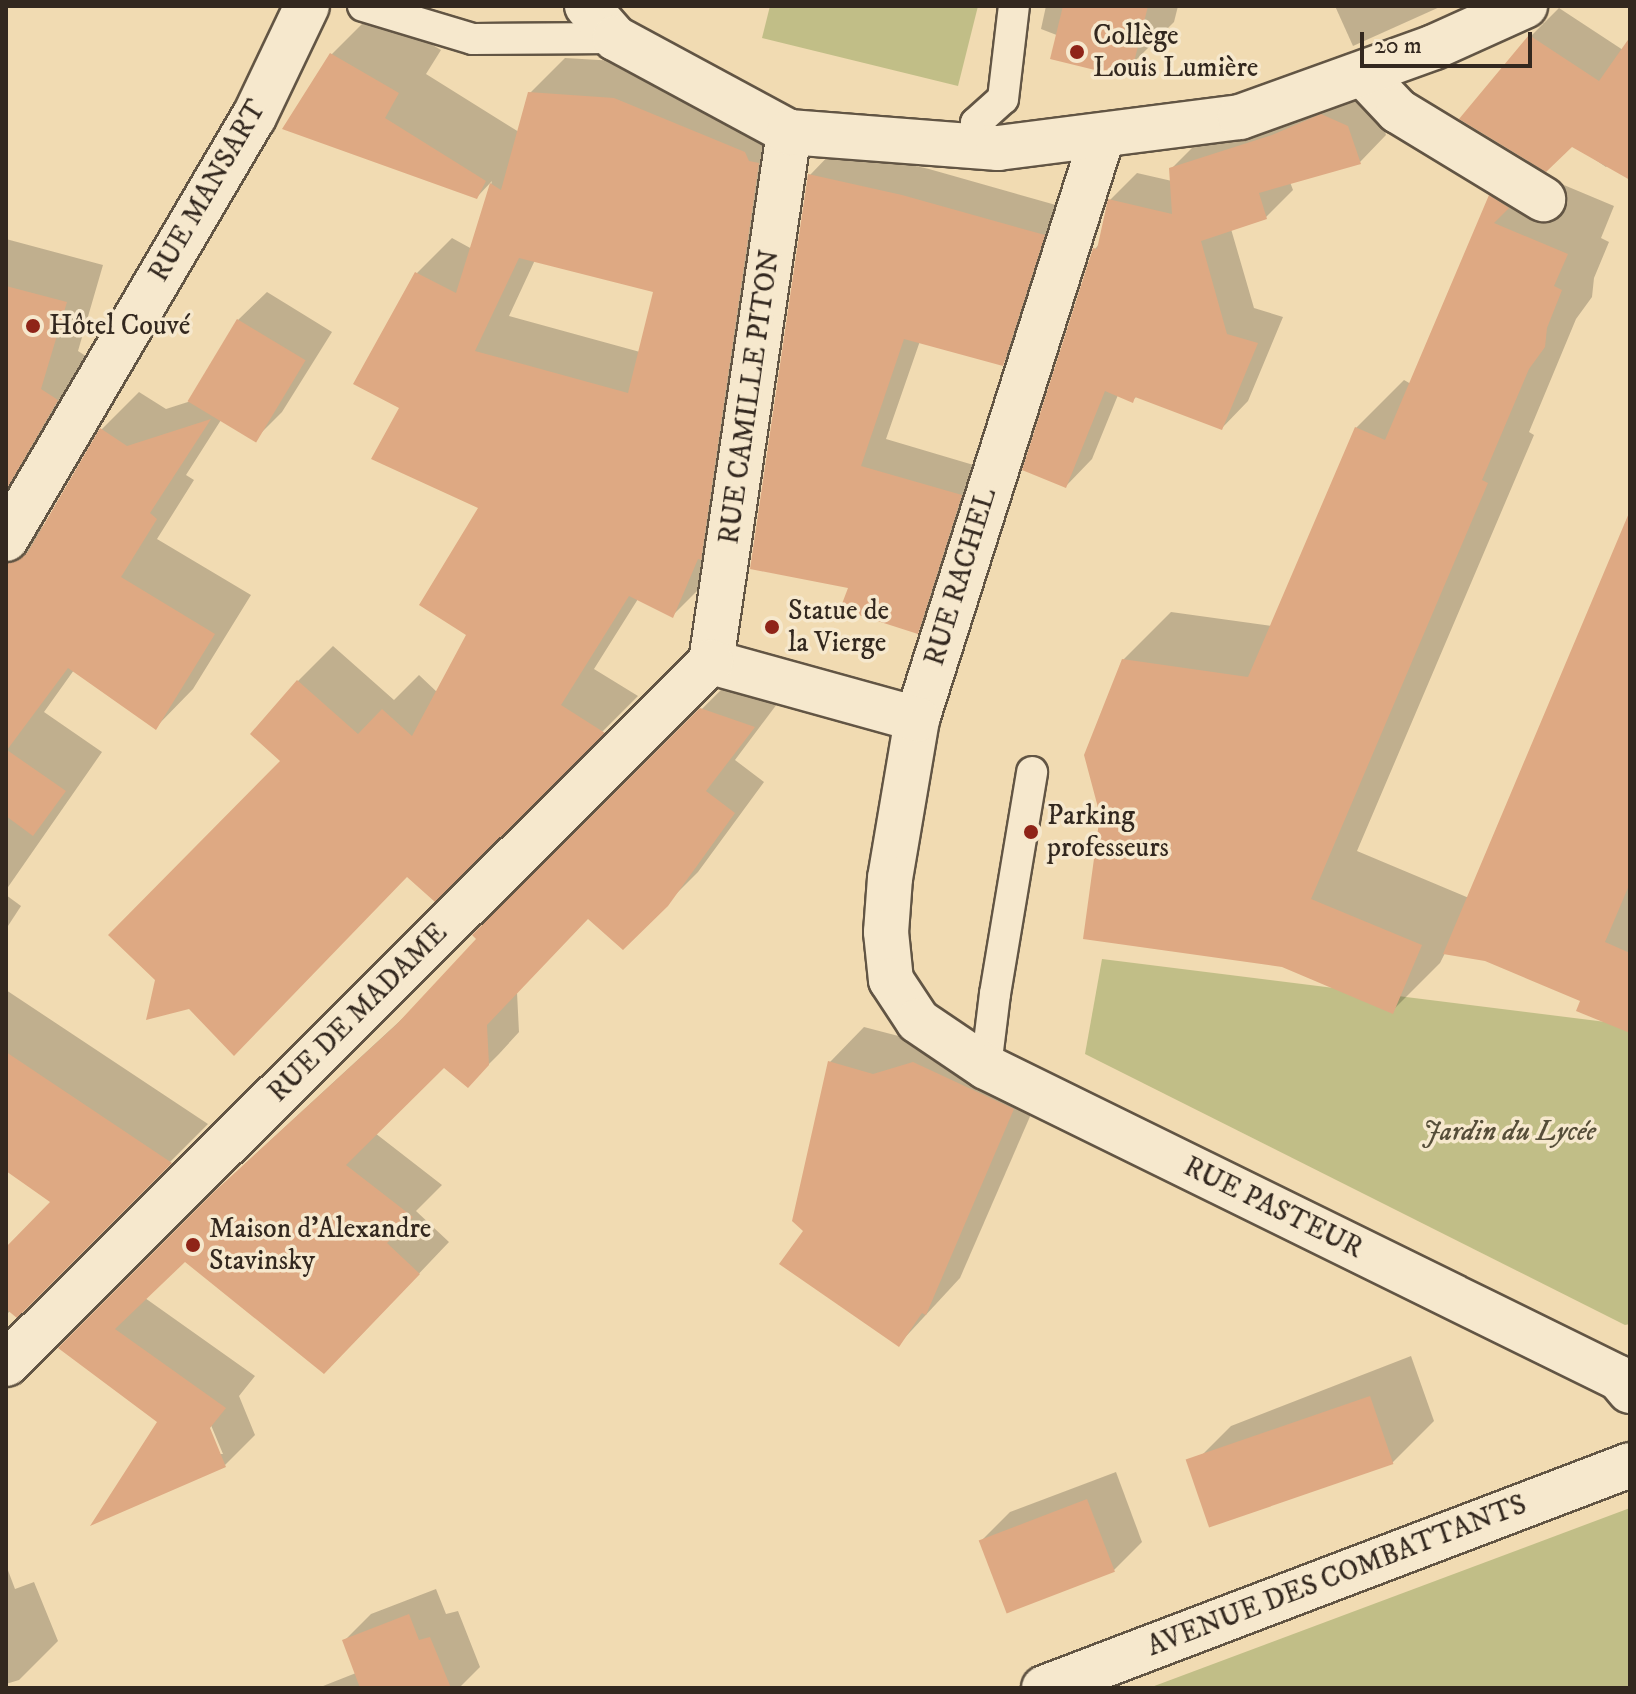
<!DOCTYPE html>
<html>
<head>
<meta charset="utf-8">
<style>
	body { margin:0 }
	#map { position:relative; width:1636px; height:1694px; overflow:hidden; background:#f1dbb2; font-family:"IM FELL DW Pica",serif }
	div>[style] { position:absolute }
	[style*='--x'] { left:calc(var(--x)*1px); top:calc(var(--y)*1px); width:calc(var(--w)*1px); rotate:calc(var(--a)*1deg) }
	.green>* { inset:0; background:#c1be87 }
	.shadow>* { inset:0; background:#0003 }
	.building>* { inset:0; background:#dea983; transform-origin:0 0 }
	.roads { filter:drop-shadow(2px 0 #625544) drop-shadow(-2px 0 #625544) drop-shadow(0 2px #625544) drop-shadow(0 -2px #625544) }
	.lane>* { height:30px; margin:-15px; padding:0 15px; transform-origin:15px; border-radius:15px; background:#f6e8cd }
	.street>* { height:44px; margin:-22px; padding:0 22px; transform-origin:22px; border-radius:22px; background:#f6e8cd }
	.secondary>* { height:44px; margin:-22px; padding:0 22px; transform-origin:22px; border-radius:22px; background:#f6e8cd }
	.dots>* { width:22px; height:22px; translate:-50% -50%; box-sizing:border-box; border:4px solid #f6e8cd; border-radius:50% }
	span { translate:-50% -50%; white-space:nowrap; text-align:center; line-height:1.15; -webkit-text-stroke:7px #f6e8cd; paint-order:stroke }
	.poi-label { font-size:28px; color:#33281f }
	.left { translate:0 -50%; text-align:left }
	.street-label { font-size:28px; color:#33281f }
	.park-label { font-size:28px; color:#564e39; font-style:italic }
	.frame { position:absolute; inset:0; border:8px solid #33281f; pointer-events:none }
	.scale { position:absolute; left:1360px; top:32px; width:172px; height:36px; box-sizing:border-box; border:4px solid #33281f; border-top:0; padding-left:10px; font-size:24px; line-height:28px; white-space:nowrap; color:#33281f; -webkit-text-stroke:6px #f6e8cd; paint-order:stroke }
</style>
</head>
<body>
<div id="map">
	<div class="green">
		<div style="clip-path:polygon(770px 6px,978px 6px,958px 86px,762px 38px)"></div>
		<div style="clip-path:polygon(1102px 959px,1630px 1025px,1630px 1324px,1625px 1325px,1085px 1054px)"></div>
		<div style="clip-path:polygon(1630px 1508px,1630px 1688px,1149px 1688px)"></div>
	</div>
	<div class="shadow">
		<div style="clip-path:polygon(1046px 6px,1178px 6px,1174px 22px,1132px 64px,1041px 29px)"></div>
		<div style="clip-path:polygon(1335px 6px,1442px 6px,1353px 46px)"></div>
		<div style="clip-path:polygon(1559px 8px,1626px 52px,1630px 49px,1630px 143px,1606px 167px,1572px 144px,1540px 175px,1614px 206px,1601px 238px,1609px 242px,1594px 278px,1592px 297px,1576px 319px,1529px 432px,1534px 435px,1357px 851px,1469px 898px,1620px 539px,1630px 530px,1630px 1031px,1583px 1000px,1486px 959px,1445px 953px,1440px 963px,1392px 1011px,1123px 660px,1171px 612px,1272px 626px,1356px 428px,1404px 380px,1411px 384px,1491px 197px,1529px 159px,1531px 36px)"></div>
		<div style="clip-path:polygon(evenodd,375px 11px,441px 50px,426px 74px,519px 132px,530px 93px,565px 58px,650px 63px,780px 117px,707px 581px,672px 616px,638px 599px,594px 669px,638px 696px,435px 899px,283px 761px,298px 681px,333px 646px,394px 700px,419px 675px,438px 693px,469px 634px,481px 507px,401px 408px,417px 273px,452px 238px,472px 249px,492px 181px,477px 197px,285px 128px,332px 54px,375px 11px,535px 260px,656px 291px,640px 352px,509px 316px,535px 260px)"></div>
		<div style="clip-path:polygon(1349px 89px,1375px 100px,1386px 135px,1360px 162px,1290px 182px,1293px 190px,1266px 217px,1231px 229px,1254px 308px,1283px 317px,1248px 401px,1222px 428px,1137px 396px,1132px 401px,1118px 395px,1092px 459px,1066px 486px,1095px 249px,1100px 243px,1110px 200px,1137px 173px,1172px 181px,1171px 169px,1198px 142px)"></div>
		<div style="clip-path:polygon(836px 148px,929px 169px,1070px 209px,1029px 337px,1002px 363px,920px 341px,886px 439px,987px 469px,944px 605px,917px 632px,851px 587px,810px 175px)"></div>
		<div style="clip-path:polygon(6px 239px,103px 265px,78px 351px,95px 362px,31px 523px,44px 527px,102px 429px,139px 392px,166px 409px,191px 401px,238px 320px,267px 292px,332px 332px,282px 412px,254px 440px,221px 420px,186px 475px,194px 480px,157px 539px,251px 595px,193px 689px,156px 727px,74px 670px,44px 712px,102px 752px,6px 890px)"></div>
		<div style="clip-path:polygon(evenodd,733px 678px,783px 696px,735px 760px,764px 782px,698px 872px,623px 947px,589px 917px,517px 992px,519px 1032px,499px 1054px,468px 1085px,444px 1065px,375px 1133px,442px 1185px,416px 1211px,449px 1242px,355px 1341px,185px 1260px,145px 1298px,255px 1376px,239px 1396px,255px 1435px,225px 1465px,61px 1348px,248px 1161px,415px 1007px,479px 939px,475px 935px,733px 678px,208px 1418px,223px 1454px,218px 1454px,204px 1419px,208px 1418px)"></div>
		<div style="clip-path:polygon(6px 895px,21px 906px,6px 929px)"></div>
		<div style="clip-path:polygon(6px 990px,208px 1124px,17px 1315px,11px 1310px,6px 1315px,6px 1250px,53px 1201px,6px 1168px)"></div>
		<div style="clip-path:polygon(864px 1027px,1048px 1075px,960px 1278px,899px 1344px,805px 1231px,830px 1062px)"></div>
		<div style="clip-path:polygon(1411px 1356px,1434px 1421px,1392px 1463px,1190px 1467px,1231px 1426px)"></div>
		<div style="clip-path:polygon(1116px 1472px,1142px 1542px,1114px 1570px,982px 1540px,1010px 1512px)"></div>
		<div style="clip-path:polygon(6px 1565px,15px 1589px,34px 1582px,58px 1641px,19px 1680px,6px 1684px)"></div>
		<div style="clip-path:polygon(436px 1589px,446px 1614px,458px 1611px,480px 1667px,459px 1688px,318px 1688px,356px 1673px,344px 1641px,371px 1614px)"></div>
	</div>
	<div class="building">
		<div style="clip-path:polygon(1063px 6px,1148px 6px,1133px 66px,1099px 71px,1050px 59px)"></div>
		<div style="clip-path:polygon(1529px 35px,1599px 81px,1630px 37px,1630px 180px,1572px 147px,1546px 172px,1459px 119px)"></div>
		<div style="clip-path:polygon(330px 53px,399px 93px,385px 118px,486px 181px,477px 199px,282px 129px)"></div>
		<div style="clip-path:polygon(evenodd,528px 92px,614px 98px,745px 152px,749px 161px,759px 163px,701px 560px,698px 559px,673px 618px,629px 596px,561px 705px,605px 733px,435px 902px,407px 877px,234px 1056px,189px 1009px,146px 1020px,155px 980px,108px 935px,280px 761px,250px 734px,297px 680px,358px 734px,382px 709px,412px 736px,466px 635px,419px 605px,478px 508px,371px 459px,399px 408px,353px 384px,415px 272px,456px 293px,490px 183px,501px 190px,528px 92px,519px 258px,653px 292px,628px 393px,475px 351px,519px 258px)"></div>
		<div style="clip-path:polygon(1321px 114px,1348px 126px,1361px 164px,1259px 193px,1267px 219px,1201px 241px,1227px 334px,1258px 343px,1222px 430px,1135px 397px,1133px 403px,1105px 391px,1066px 488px,1022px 470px,1093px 248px,1097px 249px,1108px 199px,1172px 214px,1169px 168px,1272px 135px)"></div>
		<div style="clip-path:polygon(808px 174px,902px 195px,1045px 235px,1003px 366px,904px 339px,861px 466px,962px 495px,918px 634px,840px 609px,848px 588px,750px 569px)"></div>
		<div style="clip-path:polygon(1489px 195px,1509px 208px,1494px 223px,1568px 254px,1554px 286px,1562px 290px,1547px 328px,1545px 347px,1529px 369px,1482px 480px,1488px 483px,1311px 899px,1422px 945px,1393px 1014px,1282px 967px,1083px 939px,1100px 815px,1084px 755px,1122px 659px,1248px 677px,1355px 427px,1385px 440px)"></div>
		<div style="clip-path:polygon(6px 286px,67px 302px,41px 389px,58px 400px,6px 490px)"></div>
		<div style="left:237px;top:319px;width:80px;height:96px;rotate:31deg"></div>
		<div style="clip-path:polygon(211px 419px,150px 513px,157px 519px,121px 577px,215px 634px,156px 730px,68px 668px,7px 750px,66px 791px,33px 836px,6px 816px,6px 564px,19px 560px,28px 552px,100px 428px,127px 446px)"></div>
		<div style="clip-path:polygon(1629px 513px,1630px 883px,1605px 942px,1630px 953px,1630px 1033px,1576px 1011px,1580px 1001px,1485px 961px,1443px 954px)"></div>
		<div style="clip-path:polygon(700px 708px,755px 727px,706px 791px,735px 813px,668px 906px,623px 950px,588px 919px,487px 1025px,489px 1065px,468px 1088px,444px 1068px,346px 1165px,413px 1217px,387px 1243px,420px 1274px,324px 1374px,185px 1262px,115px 1329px,226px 1408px,210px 1428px,226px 1467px,90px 1526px,157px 1422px,58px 1348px,215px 1191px,396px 1025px,476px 939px,472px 935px)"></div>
		<div style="clip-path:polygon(6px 1052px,172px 1163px,17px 1318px,6px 1309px,6px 1247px,50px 1202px,6px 1171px)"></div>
		<div style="clip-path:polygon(828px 1061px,873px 1074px,913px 1062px,1014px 1109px,926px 1315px,922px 1313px,899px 1347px,779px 1264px,803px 1231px,792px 1221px)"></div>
		<div style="left:1370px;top:1396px;width:72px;height:195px;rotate:71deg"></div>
		<div style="left:1087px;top:1499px;width:78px;height:116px;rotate:69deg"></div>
		<div style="clip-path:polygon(409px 1614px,419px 1640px,430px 1637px,451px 1688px,360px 1688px,342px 1640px)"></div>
	</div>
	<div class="roads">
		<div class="lane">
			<div style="--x:363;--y:6;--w:115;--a:16.7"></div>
			<div style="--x:473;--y:39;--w:142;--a:-0.4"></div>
			<div style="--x:974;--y:146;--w:23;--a:-85"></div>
			<div style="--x:976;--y:123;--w:36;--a:-42"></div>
			<div style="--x:1003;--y:99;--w:94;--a:-83.3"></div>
			<div style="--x:986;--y:1067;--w:74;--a:-83"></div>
			<div style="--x:995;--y:994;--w:225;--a:-80.5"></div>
		</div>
		<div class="street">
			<div style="--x:1363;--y:74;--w:51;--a:46.6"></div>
			<div style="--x:1398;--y:111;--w:170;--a:31.3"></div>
			<div style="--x:1102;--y:137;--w:611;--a:107.63"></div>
			<div style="--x:917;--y:719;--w:161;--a:99.6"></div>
			<div style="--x:890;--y:878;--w:54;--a:94.2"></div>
			<div style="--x:886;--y:932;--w:48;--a:84.1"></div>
			<div style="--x:891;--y:980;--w:49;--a:56.6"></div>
			<div style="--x:918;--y:1021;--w:82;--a:34.1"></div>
			<div style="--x:986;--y:1067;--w:705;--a:26.17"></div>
			<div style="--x:1619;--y:1378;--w:17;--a:50"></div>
			<div style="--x:6;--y:539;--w:489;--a:-59.6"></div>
			<div style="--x:254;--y:117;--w:123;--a:-64.5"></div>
			<div style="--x:711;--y:662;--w:536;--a:-81.63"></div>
			<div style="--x:711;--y:662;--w:214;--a:15.5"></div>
			<div style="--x:6;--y:1364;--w:995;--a:-44.88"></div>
		</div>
		<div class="secondary">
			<div style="--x:587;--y:6;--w:43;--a:48.8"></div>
			<div style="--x:615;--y:38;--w:198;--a:28.4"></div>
			<div style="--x:789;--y:132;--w:210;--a:4.4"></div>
			<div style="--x:998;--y:148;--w:244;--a:-7.3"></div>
			<div style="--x:1240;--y:117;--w:206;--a:-19.8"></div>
			<div style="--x:1434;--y:47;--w:100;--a:-24.3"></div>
			<div style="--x:1044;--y:1688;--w:627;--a:-20.83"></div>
		</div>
	</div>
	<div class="dots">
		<div style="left:1077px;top:52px;background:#8f2418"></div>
		<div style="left:33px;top:326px;background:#8f2418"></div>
		<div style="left:772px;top:627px;background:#8f2418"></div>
		<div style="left:1031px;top:832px;background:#8f2418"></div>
		<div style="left:193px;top:1245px;background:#8f2418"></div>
	</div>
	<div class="poi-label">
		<span class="left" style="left:1093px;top:52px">Collège<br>Louis Lumière</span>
		<span class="left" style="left:49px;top:326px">Hôtel Couvé</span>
		<span class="left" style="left:788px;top:627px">Statue de<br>la Vierge</span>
		<span class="left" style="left:1047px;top:832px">Parking<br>professeurs</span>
		<span class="left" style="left:209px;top:1245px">Maison d'Alexandre<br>Stavinsky</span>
	</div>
	<div class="street-label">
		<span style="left:208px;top:191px;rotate:-60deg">RUE MANSART</span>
		<span style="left:750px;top:397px;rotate:-82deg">RUE CAMILLE PITON</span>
		<span style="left:961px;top:577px;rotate:-73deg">RUE RACHEL</span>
		<span style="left:358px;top:1013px;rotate:-45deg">RUE DE MADAME</span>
		<span style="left:1273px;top:1208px;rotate:26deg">RUE PASTEUR</span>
		<span style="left:1337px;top:1576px;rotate:-21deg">AVENUE DES COMBATTANTS</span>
	</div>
	<div class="park-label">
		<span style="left:1509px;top:1132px">Jardin du Lycée</span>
	</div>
	<div class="frame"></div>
	<div class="scale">20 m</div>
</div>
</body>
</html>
